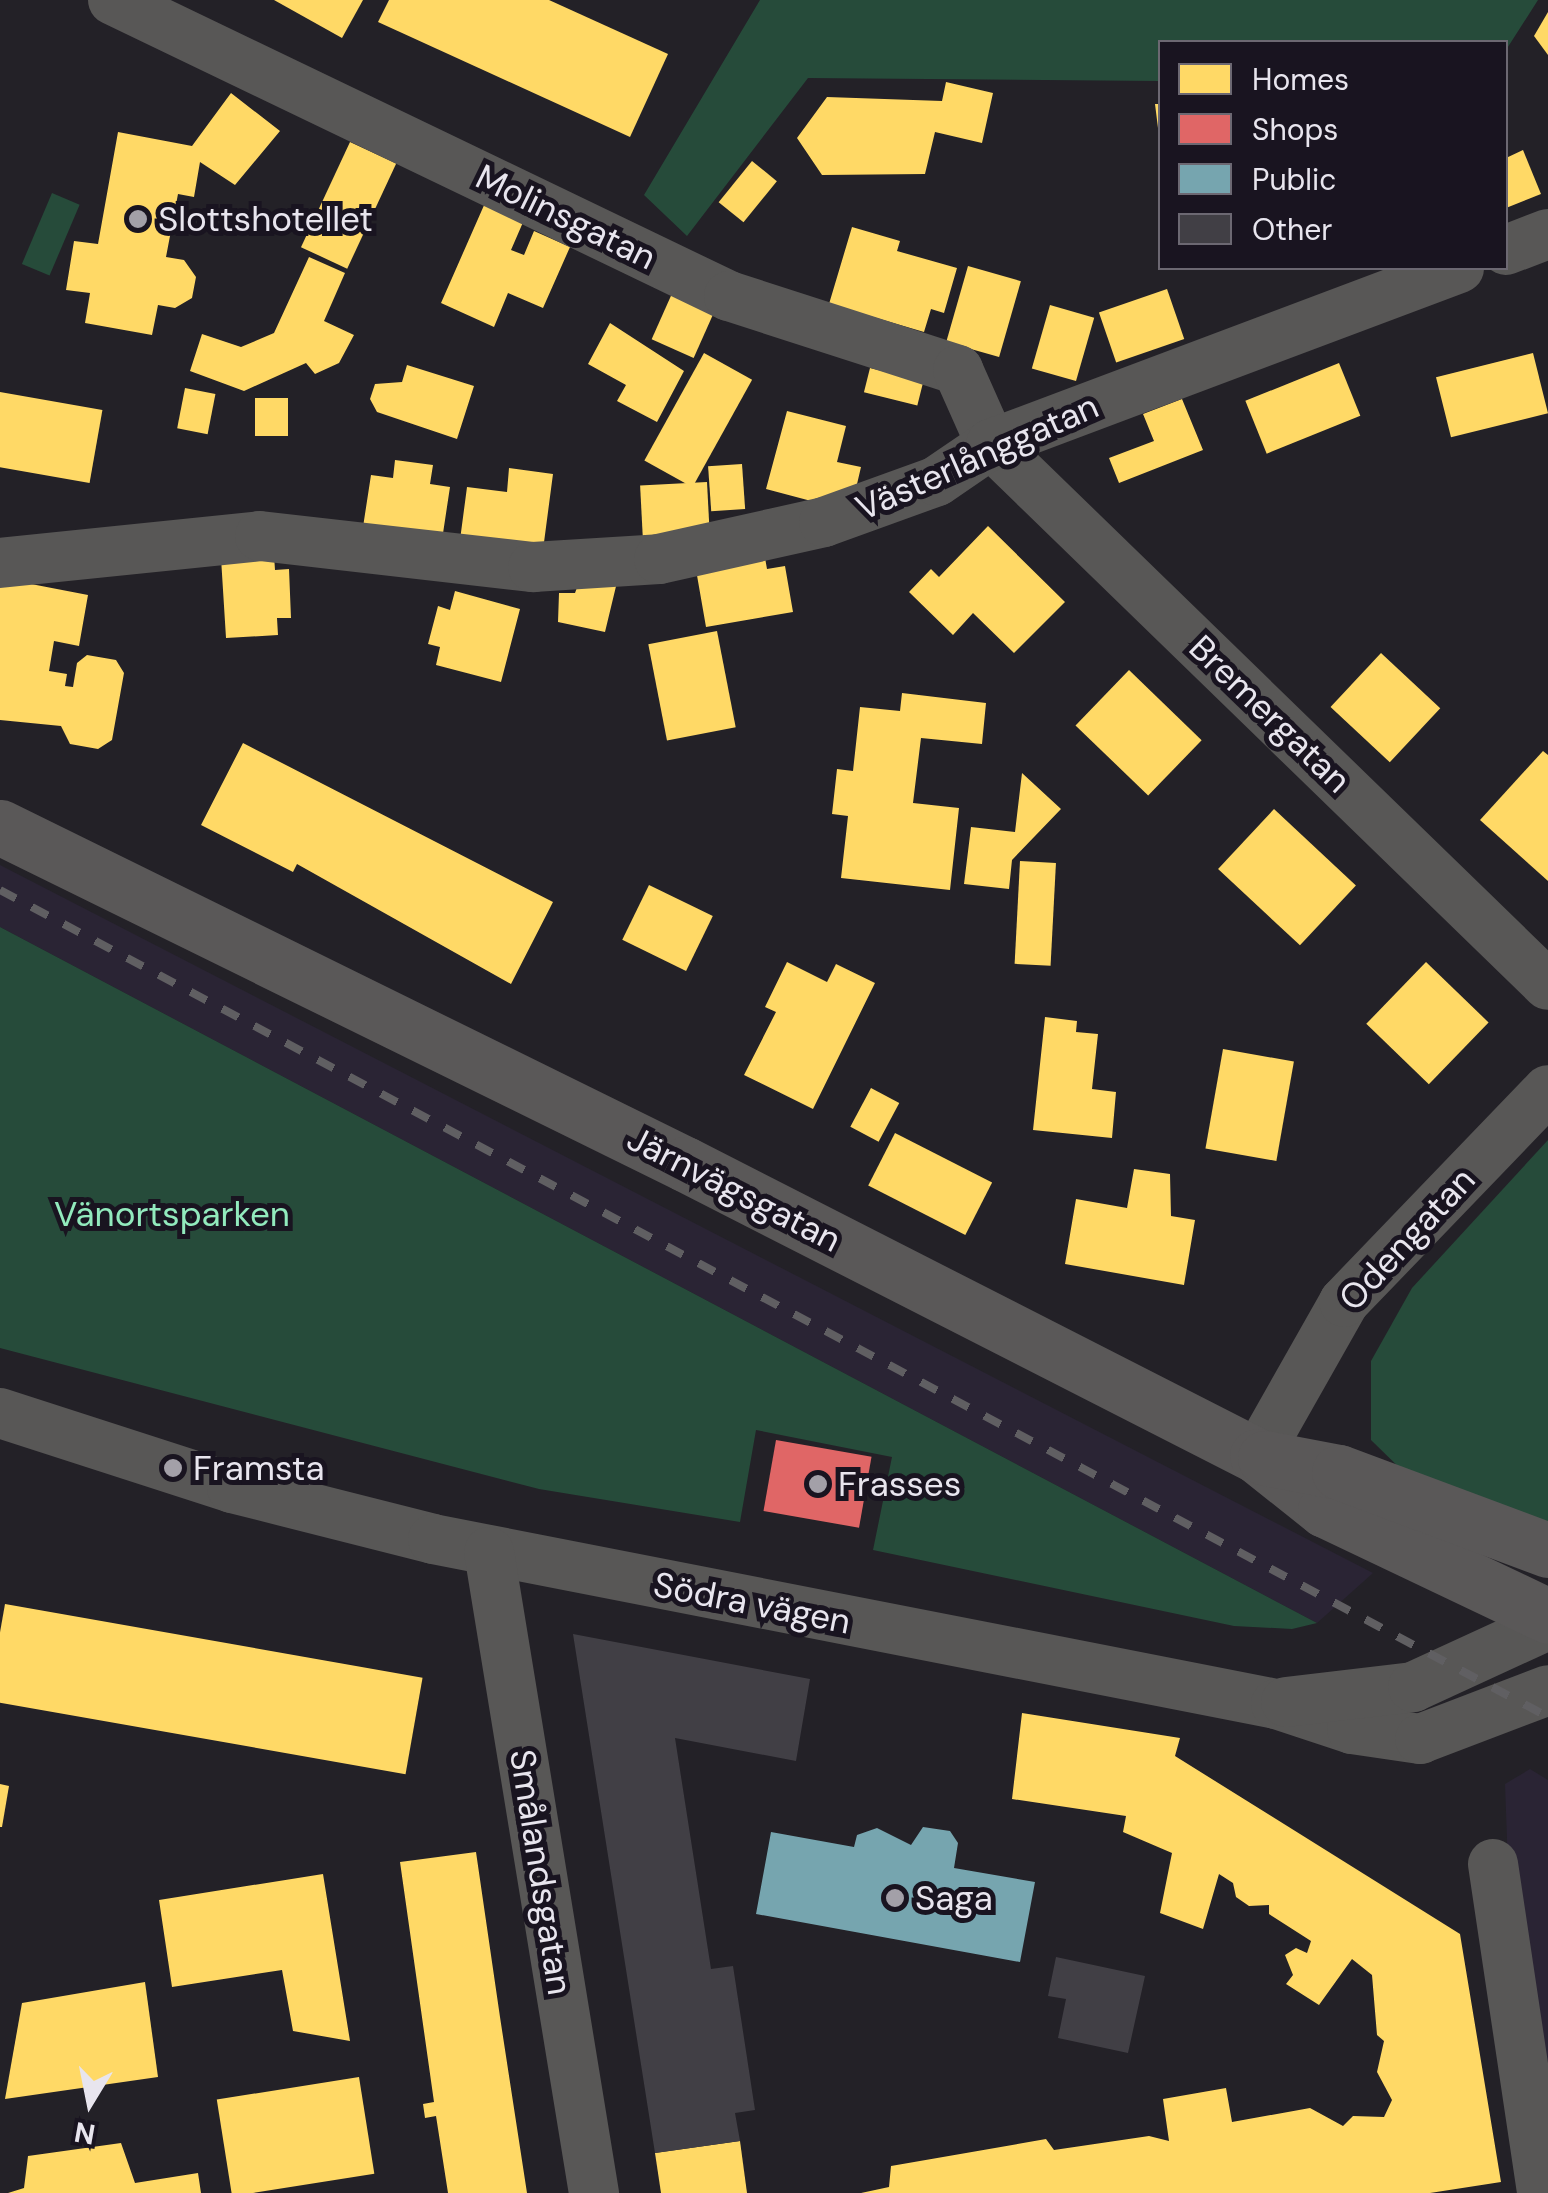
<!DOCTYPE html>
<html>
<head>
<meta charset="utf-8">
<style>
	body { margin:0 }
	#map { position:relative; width:1548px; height:2193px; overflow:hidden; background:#232127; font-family:"DM Sans",sans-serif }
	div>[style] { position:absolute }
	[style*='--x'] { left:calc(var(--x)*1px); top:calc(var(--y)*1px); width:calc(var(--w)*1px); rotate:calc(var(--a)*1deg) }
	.built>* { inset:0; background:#2a2434 }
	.green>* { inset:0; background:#264b3a; transform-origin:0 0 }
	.homes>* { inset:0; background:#ffd966; transform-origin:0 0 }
	.shops>* { inset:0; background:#e06666; transform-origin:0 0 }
	.public>* { inset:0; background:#76a5af }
	.building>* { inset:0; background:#413f45 }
	.minor>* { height:50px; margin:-25px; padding:0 25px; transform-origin:25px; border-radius:25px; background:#585756 }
	.major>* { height:55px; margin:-27.5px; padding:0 27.5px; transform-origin:27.5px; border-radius:27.5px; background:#5a5858 }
	.rail>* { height:8px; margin-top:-4px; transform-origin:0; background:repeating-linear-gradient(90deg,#605f62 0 18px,transparent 0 36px) }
	.dots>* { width:28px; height:28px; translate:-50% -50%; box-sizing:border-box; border:5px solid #191420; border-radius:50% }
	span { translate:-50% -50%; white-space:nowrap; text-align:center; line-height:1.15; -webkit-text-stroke:10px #191420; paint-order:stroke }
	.street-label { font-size:35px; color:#e8e5ee }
	.poi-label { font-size:35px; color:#e8e5ee }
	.left { translate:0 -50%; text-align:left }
	.park-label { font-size:35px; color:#92eabd }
	.legend { position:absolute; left:1158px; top:40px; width:350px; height:230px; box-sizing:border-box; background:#191420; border:2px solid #6c6872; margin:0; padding:12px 18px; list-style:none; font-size:30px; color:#e8e5ee }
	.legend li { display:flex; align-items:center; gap:20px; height:50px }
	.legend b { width:50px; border:2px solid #6c6872 }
	.north { position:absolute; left:40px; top:2053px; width:100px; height:100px; -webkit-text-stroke:8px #191420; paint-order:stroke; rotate:190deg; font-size:28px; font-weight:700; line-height:40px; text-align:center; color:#e8e5ee }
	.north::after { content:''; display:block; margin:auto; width:35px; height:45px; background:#e8e5ee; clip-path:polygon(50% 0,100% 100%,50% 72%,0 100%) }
</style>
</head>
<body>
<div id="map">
	<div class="built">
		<div style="clip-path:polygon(0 865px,1373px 1573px,1317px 1623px,0 927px)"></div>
		<div style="clip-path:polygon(1530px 1769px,1548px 1780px,1548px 2086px,1508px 1866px,1505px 1784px)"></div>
	</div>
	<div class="green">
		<div style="clip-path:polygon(760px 0,1538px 0,1506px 50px,1506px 42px,1160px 42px,1160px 81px,808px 78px,687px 236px,644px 195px)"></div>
		<div style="left:52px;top:193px;width:30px;height:77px;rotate:23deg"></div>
		<div style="clip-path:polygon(0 927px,1317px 1623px,1292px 1629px,1234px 1626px,873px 1550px,892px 1457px,756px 1430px,740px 1522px,539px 1489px,0 1348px)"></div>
		<div style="clip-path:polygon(1548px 1140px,1548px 1535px,1413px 1481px,1371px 1440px,1371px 1361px,1412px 1288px)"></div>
	</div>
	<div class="homes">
		<div style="clip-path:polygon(274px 0,363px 0,342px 38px)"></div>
		<div style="clip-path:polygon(389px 0,549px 0,668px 54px,630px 137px,378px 22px)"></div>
		<div style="clip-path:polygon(1548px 12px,1548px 55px,1534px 36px)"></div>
		<div style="clip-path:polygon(946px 82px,993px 93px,982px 143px,935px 132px,925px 174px,822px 175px,797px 138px,827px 97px,942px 101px)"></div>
		<div style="clip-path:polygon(231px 93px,280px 131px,235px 185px,200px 162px,194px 197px,178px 194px,166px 257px,184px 260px,196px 277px,192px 298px,175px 308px,158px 305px,152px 335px,85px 323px,90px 293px,66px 290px,74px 241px,98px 244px,118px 132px,192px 146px)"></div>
		<div style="clip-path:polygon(1155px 104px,1160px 104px,1160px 127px,1158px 128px)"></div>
		<div style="left:350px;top:142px;width:51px;height:116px;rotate:25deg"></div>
		<div style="clip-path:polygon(1523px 150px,1541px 194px,1506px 208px,1506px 158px)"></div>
		<div style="left:752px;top:161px;width:32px;height:53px;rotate:39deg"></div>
		<div style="clip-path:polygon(485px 203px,524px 220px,511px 250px,524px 255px,534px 231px,570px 247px,543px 308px,508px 293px,494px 327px,441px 303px)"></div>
		<div style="clip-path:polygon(852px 227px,900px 241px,897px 251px,957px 268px,944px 313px,931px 309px,924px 332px,829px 304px)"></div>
		<div style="clip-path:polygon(309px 257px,345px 273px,324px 321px,354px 335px,339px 363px,315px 374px,306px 363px,244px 391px,190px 371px,202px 334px,241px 347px,274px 333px)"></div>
		<div style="left:968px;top:266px;width:55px;height:79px;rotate:16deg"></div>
		<div style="left:674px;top:289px;width:46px;height:55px;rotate:24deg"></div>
		<div style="left:1167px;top:289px;width:53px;height:72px;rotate:71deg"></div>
		<div style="left:1050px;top:305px;width:46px;height:66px;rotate:16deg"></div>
		<div style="clip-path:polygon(610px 323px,684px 371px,657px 422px,617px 401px,626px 385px,588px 364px)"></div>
		<div style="left:704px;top:353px;width:55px;height:123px;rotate:29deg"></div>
		<div style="left:1533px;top:353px;width:62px;height:100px;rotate:76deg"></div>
		<div style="left:1339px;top:363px;width:57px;height:101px;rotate:68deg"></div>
		<div style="clip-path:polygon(407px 365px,474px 386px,457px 439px,377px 412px,370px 399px,375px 384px,402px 382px)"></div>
		<div style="left:870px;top:368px;width:55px;height:25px;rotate:14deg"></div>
		<div style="left:185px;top:388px;width:31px;height:41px;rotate:11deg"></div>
		<div style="left:0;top:392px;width:104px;height:74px;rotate:10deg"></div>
		<div style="left:255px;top:398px;width:33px;height:38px"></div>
		<div style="clip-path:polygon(1182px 399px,1203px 450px,1119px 483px,1109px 458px,1154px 441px,1143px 414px)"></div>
		<div style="clip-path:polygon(787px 411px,846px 426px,837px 462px,861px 467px,854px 497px,830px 506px,766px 489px)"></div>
		<div style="clip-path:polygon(395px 460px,433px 465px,430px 484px,450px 487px,442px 540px,363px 527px,371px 475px,393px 478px)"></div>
		<div style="left:742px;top:464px;width:45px;height:34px;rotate:86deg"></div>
		<div style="clip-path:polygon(509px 468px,553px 474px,543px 550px,460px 540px,467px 487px,507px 492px)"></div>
		<div style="left:707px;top:482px;width:51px;height:67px;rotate:87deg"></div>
		<div style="clip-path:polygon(988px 526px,1065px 602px,1014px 653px,973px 613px,953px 635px,909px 592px,931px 569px,939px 577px)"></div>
		<div style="clip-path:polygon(764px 552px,767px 569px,785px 566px,793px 612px,706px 627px,695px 564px)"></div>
		<div style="clip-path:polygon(274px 555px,275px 570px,289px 569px,291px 618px,277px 618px,278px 635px,226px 638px,221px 558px)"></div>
		<div style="clip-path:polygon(0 578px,88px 595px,79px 646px,54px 641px,49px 671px,67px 674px,65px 686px,73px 687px,77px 663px,87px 655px,116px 660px,124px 673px,112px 740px,98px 749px,70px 744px,61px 726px,0 720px)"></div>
		<div style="clip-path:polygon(618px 578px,605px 632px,558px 622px,559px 593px,575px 593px,579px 582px)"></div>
		<div style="clip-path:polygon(455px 591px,520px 609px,501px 682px,436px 665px,440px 647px,428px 644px,438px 606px,450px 610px)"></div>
		<div style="left:717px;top:631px;width:98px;height:70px;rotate:79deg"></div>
		<div style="left:1381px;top:653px;width:81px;height:74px;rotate:43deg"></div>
		<div style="left:1129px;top:670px;width:101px;height:77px;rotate:44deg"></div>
		<div style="clip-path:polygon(902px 693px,986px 703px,982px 744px,921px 738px,913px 803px,959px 808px,950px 890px,841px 878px,848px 816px,832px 814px,837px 769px,853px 771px,860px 707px,900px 711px)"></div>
		<div style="clip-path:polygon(243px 743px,553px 902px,511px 984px,297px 864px,293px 872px,201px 825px)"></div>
		<div style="clip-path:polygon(1543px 751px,1548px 755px,1548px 881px,1480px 820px)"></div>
		<div style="clip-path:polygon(1022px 773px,1061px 809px,1012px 860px,1009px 889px,964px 884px,971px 827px,1015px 832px)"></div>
		<div style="left:1274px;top:809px;width:112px;height:82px;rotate:43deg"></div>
		<div style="left:1020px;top:861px;width:36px;height:103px;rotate:3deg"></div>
		<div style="left:649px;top:885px;width:71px;height:61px;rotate:26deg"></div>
		<div style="clip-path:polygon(787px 962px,827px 982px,836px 964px,875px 983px,813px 1109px,744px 1075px,776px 1012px,765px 1007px)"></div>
		<div style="left:1426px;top:962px;width:87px;height:86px;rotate:44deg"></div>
		<div style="clip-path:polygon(1045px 1017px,1077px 1021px,1076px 1032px,1098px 1034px,1092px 1089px,1116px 1092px,1112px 1138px,1033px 1130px)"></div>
		<div style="left:1223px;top:1049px;width:72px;height:101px;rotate:10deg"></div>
		<div style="left:871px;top:1088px;width:32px;height:44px;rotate:28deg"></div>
		<div style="left:895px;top:1133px;width:109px;height:59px;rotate:27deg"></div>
		<div style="clip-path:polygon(1134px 1169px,1170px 1174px,1171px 1216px,1195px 1220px,1184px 1285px,1065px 1264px,1076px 1199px,1127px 1208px)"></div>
		<div style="left:5px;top:1604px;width:424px;height:98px;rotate:10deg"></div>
		<div style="clip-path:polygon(1022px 1713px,1180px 1738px,1175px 1756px,1460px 1934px,1501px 2182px,1430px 2193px,861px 2193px,889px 2187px,891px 2166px,1046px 2139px,1054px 2150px,1149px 2136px,1169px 2141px,1163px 2099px,1226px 2088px,1232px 2122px,1310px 2108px,1343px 2126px,1353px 2116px,1384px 2117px,1392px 2100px,1377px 2072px,1384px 2041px,1377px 2035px,1372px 1975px,1352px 1959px,1319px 2005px,1286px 1984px,1293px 1975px,1285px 1955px,1296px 1948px,1307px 1953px,1311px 1941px,1269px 1914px,1269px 1905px,1249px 1906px,1236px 1897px,1233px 1883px,1219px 1874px,1203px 1929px,1160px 1913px,1172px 1853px,1123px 1832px,1126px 1816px,1012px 1799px)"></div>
		<div style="clip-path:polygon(0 1784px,9px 1786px,2px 1827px,0 1827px)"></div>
		<div style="clip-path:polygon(476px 1852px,500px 2017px,527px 2193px,448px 2193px,436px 2116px,425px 2118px,423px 2104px,434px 2102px,400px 1862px)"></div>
		<div style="clip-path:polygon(323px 1874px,350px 2041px,293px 2031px,282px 1970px,172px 1987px,159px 1900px)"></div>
		<div style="clip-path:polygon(145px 1982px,158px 2077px,5px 2099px,22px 2003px)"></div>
		<div style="left:359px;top:2077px;width:98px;height:144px;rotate:81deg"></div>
		<div style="clip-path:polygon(740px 2141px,747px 2193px,661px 2193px,655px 2153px)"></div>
		<div style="clip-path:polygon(121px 2143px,135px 2183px,198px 2173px,201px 2193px,8px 2193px,24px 2188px,28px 2156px)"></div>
	</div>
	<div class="shops">
		<div style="left:776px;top:1440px;width:97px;height:72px;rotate:10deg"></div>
	</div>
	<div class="public">
		<div style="clip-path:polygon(923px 1827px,950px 1831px,958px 1843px,954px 1868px,1035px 1882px,1020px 1962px,756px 1914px,771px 1832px,854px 1847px,857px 1835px,877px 1828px,911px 1845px)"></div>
	</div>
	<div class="building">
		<div style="clip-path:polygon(573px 1634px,810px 1679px,796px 1761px,675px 1738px,711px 1969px,733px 1966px,755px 2110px,735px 2113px,740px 2141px,655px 2153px)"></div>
		<div style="clip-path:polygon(1056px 1957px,1145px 1976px,1128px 2053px,1058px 2038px,1066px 1999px,1048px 1996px)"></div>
	</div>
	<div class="minor">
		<div style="--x:113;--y:0;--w:683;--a:25.67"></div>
		<div style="--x:729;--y:296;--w:241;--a:17.9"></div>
		<div style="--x:958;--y:370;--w:81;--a:66"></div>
		<div style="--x:991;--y:444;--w:776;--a:44.17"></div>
		<div style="--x:1506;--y:250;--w:45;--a:-20.9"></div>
		<div style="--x:0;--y:563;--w:261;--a:-5.9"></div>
		<div style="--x:260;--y:536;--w:275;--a:6.5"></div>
		<div style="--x:533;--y:567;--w:126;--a:-3.6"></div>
		<div style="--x:659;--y:559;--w:169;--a:-12.6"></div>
		<div style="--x:824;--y:522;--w:120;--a:-19.9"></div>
		<div style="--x:937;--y:481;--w:65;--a:-34.4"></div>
		<div style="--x:991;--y:444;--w:500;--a:-20.6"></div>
		<div style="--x:0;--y:1413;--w:244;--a:17.9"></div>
		<div style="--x:232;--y:1488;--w:207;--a:14.2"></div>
		<div style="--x:433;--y:1539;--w:859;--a:11.07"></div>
		<div style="--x:1276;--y:1704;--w:80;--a:18.2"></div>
		<div style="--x:1352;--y:1729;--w:69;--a:8.4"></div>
		<div style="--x:1420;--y:1739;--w:137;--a:-20.9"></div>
		<div style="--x:1257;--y:1456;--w:177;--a:-60.5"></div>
		<div style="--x:1344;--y:1302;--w:294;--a:-46.1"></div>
		<div style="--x:489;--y:1552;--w:650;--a:80.7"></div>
		<div style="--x:1286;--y:1702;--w:128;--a:-6.7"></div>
		<div style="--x:1413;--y:1687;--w:149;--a:-24.7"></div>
		<div style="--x:1493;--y:1864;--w:333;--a:81.5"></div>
	</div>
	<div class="major">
		<div style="--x:0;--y:827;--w:763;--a:26.2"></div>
		<div style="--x:685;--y:1164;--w:642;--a:27.04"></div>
		<div style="--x:1257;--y:1456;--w:87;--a:38.5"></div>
		<div style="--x:1325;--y:1510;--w:247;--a:25.4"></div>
		<div style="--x:1265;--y:1458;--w:75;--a:10.7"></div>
		<div style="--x:1339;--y:1472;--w:223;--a:20.5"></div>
	</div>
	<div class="rail">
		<div style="--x:0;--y:890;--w:1755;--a:28.11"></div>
	</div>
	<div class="dots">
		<div style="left:138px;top:219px;background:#a3a0a8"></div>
		<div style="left:173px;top:1468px;background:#a3a0a8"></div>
		<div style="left:818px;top:1484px;background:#a3a0a8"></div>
		<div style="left:895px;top:1898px;background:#a3a0a8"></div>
	</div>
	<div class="street-label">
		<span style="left:566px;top:217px;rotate:26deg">Molinsgatan</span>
		<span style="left:977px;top:457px;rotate:-24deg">Västerlånggatan</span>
		<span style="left:1270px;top:714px;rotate:44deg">Bremergatan</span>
		<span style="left:734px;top:1189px;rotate:27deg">Järnvägsgatan</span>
		<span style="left:1407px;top:1239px;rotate:-47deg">Odengatan</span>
		<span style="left:752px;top:1603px;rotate:11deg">Södra vägen</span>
		<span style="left:541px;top:1872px;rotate:81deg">Smålandsgatan</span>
	</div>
	<div class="poi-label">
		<span class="left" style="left:158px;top:219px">Slottshotellet</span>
		<span class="left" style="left:193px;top:1468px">Framsta</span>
		<span class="left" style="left:838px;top:1484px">Frasses</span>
		<span class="left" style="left:915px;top:1898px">Saga</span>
	</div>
	<div class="park-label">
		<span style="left:172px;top:1214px">Vänortsparken</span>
	</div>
	<ul class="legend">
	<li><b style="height:28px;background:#ffd966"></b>Homes</li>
	<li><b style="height:28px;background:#e06666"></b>Shops</li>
	<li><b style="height:28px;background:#76a5af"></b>Public</li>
	<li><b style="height:28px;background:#413f45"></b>Other</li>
	</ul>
	<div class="north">N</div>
</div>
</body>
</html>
